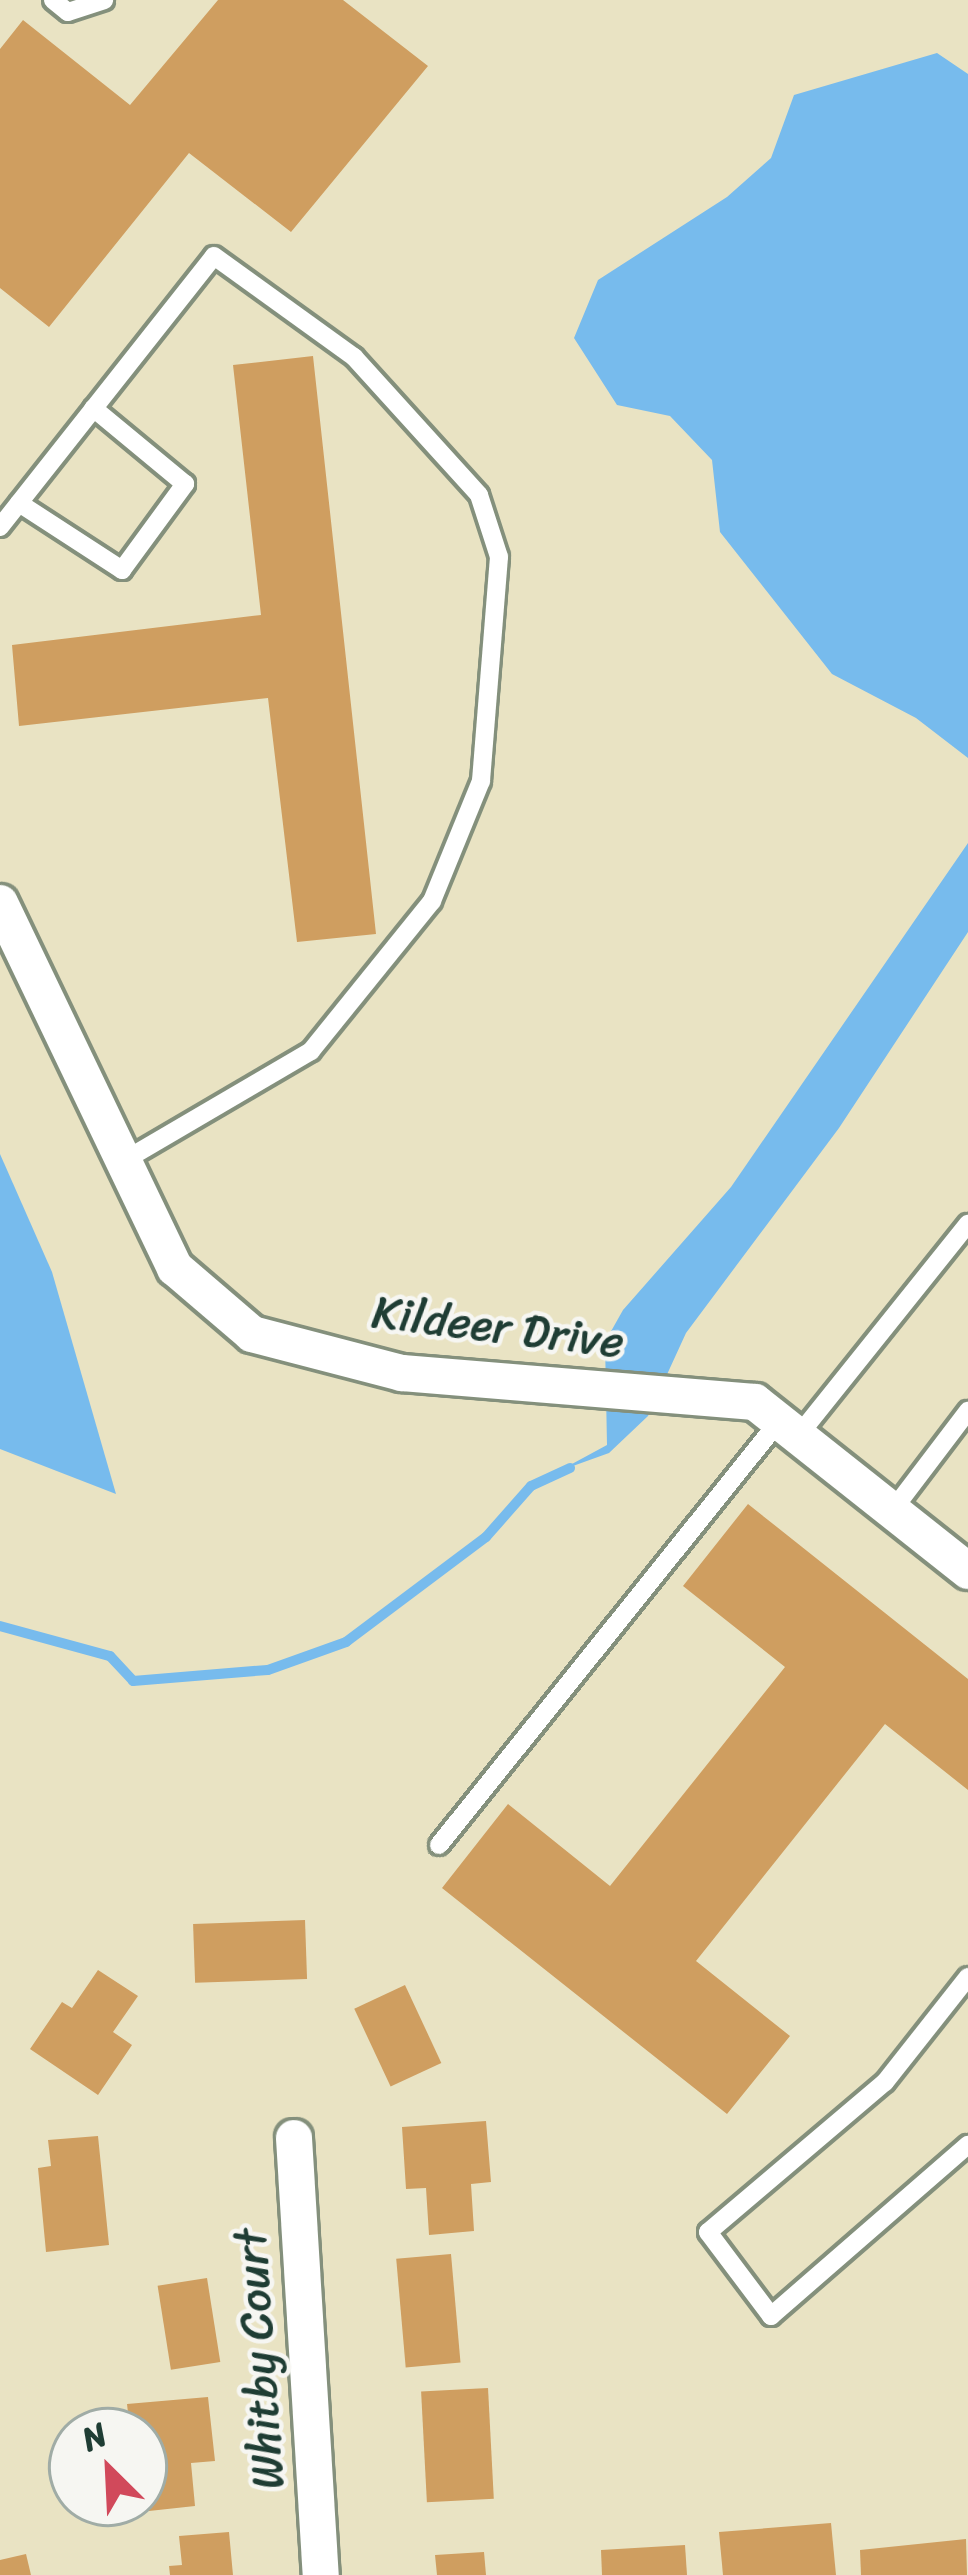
<!DOCTYPE html>
<html>
<head>
<meta charset="utf-8">
<style>
	body { margin:0 }
	#map { position:relative; width:968px; height:2575px; overflow:hidden; background:#e9e3c3; font-family:Sriracha,sans-serif }
	div>[style] { position:absolute }
	[style*='--x'] { left:calc(var(--x)*1px); top:calc(var(--y)*1px); width:calc(var(--w)*1px); rotate:calc(var(--a)*1deg) }
	.water>* { inset:0; background:#77bbed }
	.stream>* { height:10px; margin:-5px; padding:0 5px; transform-origin:5px; border-radius:5px; background:#77bbed }
	.building>* { inset:0; background:#cf9e60; transform-origin:0 0 }
	.roads { filter:drop-shadow(3px 0 #84907c) drop-shadow(-3px 0 #84907c) drop-shadow(0 3px #84907c) drop-shadow(0 -3px #84907c) }
	.service>* { height:18px; margin:-9px; padding:0 9px; transform-origin:9px; border-radius:9px; background:#fff }
	.minor>* { height:36px; margin:-18px; padding:0 18px; transform-origin:18px; border-radius:18px; background:#fff }
	span { translate:-50% -50%; white-space:nowrap; text-align:center; line-height:1.15; -webkit-text-stroke:9px #f6f6f2; paint-order:stroke }
	.street-label { font-size:45px; color:#1f3d34 }
	.north { position:absolute; left:48px; top:2407px; width:120px; height:120px; box-sizing:border-box; background:#f6f6f2; border:3px solid #a0aca6; border-radius:50%; rotate:336deg; font-size:33px; font-weight:700; line-height:48px; text-align:center; color:#1f3d34 }
	.north::after { content:''; display:block; margin:auto; width:42px; height:54px; background:#d1495b; clip-path:polygon(50% 0,100% 100%,50% 72%,0 100%) }
</style>
</head>
<body>
<div id="map">
	<div class="water">
		<div style="clip-path:polygon(937px 53px,968px 74px,968px 758px,916px 718px,832px 674px,720px 532px,712px 460px,670px 416px,617px 405px,574px 338px,598px 280px,727px 197px,771px 158px,794px 95px)"></div>
		<div style="clip-path:polygon(968px 843px,968px 932px,839px 1128px,686px 1333px,648px 1416px,609px 1453px,559px 1471px,607px 1445px,605px 1342px,623px 1310px,731px 1187px)"></div>
		<div style="clip-path:polygon(0 1154px,52px 1272px,116px 1494px,0 1449px)"></div>
	</div>
	<div class="stream">
		<div style="--x:0;--y:1626;--w:114;--a:15.3"></div>
		<div style="--x:110;--y:1656;--w:34;--a:47"></div>
		<div style="--x:133;--y:1681;--w:135;--a:-4.7"></div>
		<div style="--x:268;--y:1670;--w:83;--a:-19.7"></div>
		<div style="--x:346;--y:1642;--w:175;--a:-36.9"></div>
		<div style="--x:486;--y:1537;--w:68;--a:-48.6"></div>
		<div style="--x:531;--y:1486;--w:43;--a:-24.8"></div>
	</div>
	<div class="building">
		<div style="clip-path:polygon(218px 0,343px 0,428px 66px,291px 232px,189px 153px,49px 327px,0 288px,0 49px,23px 20px,130px 105px)"></div>
		<div style="clip-path:polygon(313px 356px,376px 934px,297px 942px,268px 698px,19px 726px,12px 645px,261px 615px,233px 365px)"></div>
		<div style="clip-path:polygon(748px 1504px,968px 1679px,968px 1790px,885px 1724px,696px 1961px,790px 2036px,727px 2114px,442px 1888px,508px 1804px,610px 1886px,785px 1667px,683px 1586px)"></div>
		<div style="left:305px;top:1920px;width:59px;height:112px;rotate:88deg"></div>
		<div style="clip-path:polygon(98px 1970px,138px 1996px,113px 2032px,132px 2045px,98px 2095px,30px 2049px,62px 2002px,72px 2008px)"></div>
		<div style="left:405px;top:1985px;width:86px;height:56px;rotate:65deg"></div>
		<div style="clip-path:polygon(486px 2121px,491px 2182px,471px 2184px,474px 2231px,429px 2235px,426px 2188px,406px 2189px,402px 2127px)"></div>
		<div style="clip-path:polygon(98px 2136px,109px 2245px,46px 2252px,38px 2168px,51px 2166px,48px 2140px)"></div>
		<div style="left:451px;top:2254px;width:109px;height:55px;rotate:85deg"></div>
		<div style="left:207px;top:2278px;width:85px;height:50px;rotate:81deg"></div>
		<div style="left:488px;top:2388px;width:111px;height:67px;rotate:87deg"></div>
		<div style="clip-path:polygon(208px 2397px,215px 2461px,191px 2463px,195px 2506px,149px 2511px,144px 2431px,130px 2431px,127px 2404px)"></div>
		<div style="clip-path:polygon(831px 2523px,836px 2575px,723px 2575px,719px 2532px)"></div>
		<div style="clip-path:polygon(229px 2532px,233px 2575px,170px 2575px,169px 2566px,182px 2565px,179px 2536px)"></div>
		<div style="clip-path:polygon(966px 2539px,967px 2575px,861px 2575px,860px 2550px)"></div>
		<div style="clip-path:polygon(685px 2545px,687px 2575px,602px 2575px,601px 2550px)"></div>
		<div style="clip-path:polygon(484px 2552px,486px 2575px,437px 2575px,435px 2555px)"></div>
		<div style="clip-path:polygon(26px 2554px,31px 2575px,0 2575px,0 2560px)"></div>
	</div>
	<div class="roads">
		<div class="service">
			<div style="--x:53;--y:0;--w:19;--a:39"></div>
			<div style="--x:68;--y:12;--w:38;--a:-18"></div>
			<div style="--x:19;--y:503;--w:123;--a:33"></div>
			<div style="--x:122;--y:570;--w:107;--a:-53.8"></div>
			<div style="--x:185;--y:484;--w:119;--a:-140.4"></div>
			<div style="--x:0;--y:527;--w:345;--a:-51.7"></div>
			<div style="--x:214;--y:256;--w:173;--a:35.8"></div>
			<div style="--x:354;--y:357;--w:186;--a:47.8"></div>
			<div style="--x:479;--y:495;--w:65;--a:72.1"></div>
			<div style="--x:499;--y:557;--w:225;--a:94.6"></div>
			<div style="--x:481;--y:781;--w:130;--a:112.2"></div>
			<div style="--x:432;--y:901;--w:193;--a:128.9"></div>
			<div style="--x:311;--y:1051;--w:213;--a:149.6"></div>
			<div style="--x:798;--y:1436;--w:272;--a:-51.3"></div>
			<div style="--x:892;--y:1511;--w:126;--a:-52.8"></div>
			<div style="--x:439;--y:1845;--w:543;--a:-51.27"></div>
			<div style="--x:968;--y:1977;--w:134;--a:128.3"></div>
			<div style="--x:885;--y:2082;--w:232;--a:139.7"></div>
			<div style="--x:708;--y:2232;--w:105;--a:53.1"></div>
			<div style="--x:771;--y:2316;--w:261;--a:-41"></div>
		</div>
		<div class="minor">
			<div style="--x:0;--y:903;--w:405;--a:64.4"></div>
			<div style="--x:175;--y:1268;--w:101;--a:40.6"></div>
			<div style="--x:252;--y:1334;--w:155;--a:14.6"></div>
			<div style="--x:402;--y:1373;--w:354;--a:4.7"></div>
			<div style="--x:755;--y:1402;--w:272;--a:38.4"></div>
			<div style="--x:294;--y:2138;--w:438;--a:86.5"></div>
		</div>
	</div>
	<div class="street-label">
		<span style="left:498px;top:1328px;rotate:7deg">Kildeer Drive</span>
		<span style="left:260px;top:2359px;rotate:-94deg">Whitby Court</span>
	</div>
	<div class="north">N</div>
</div>
</body>
</html>
